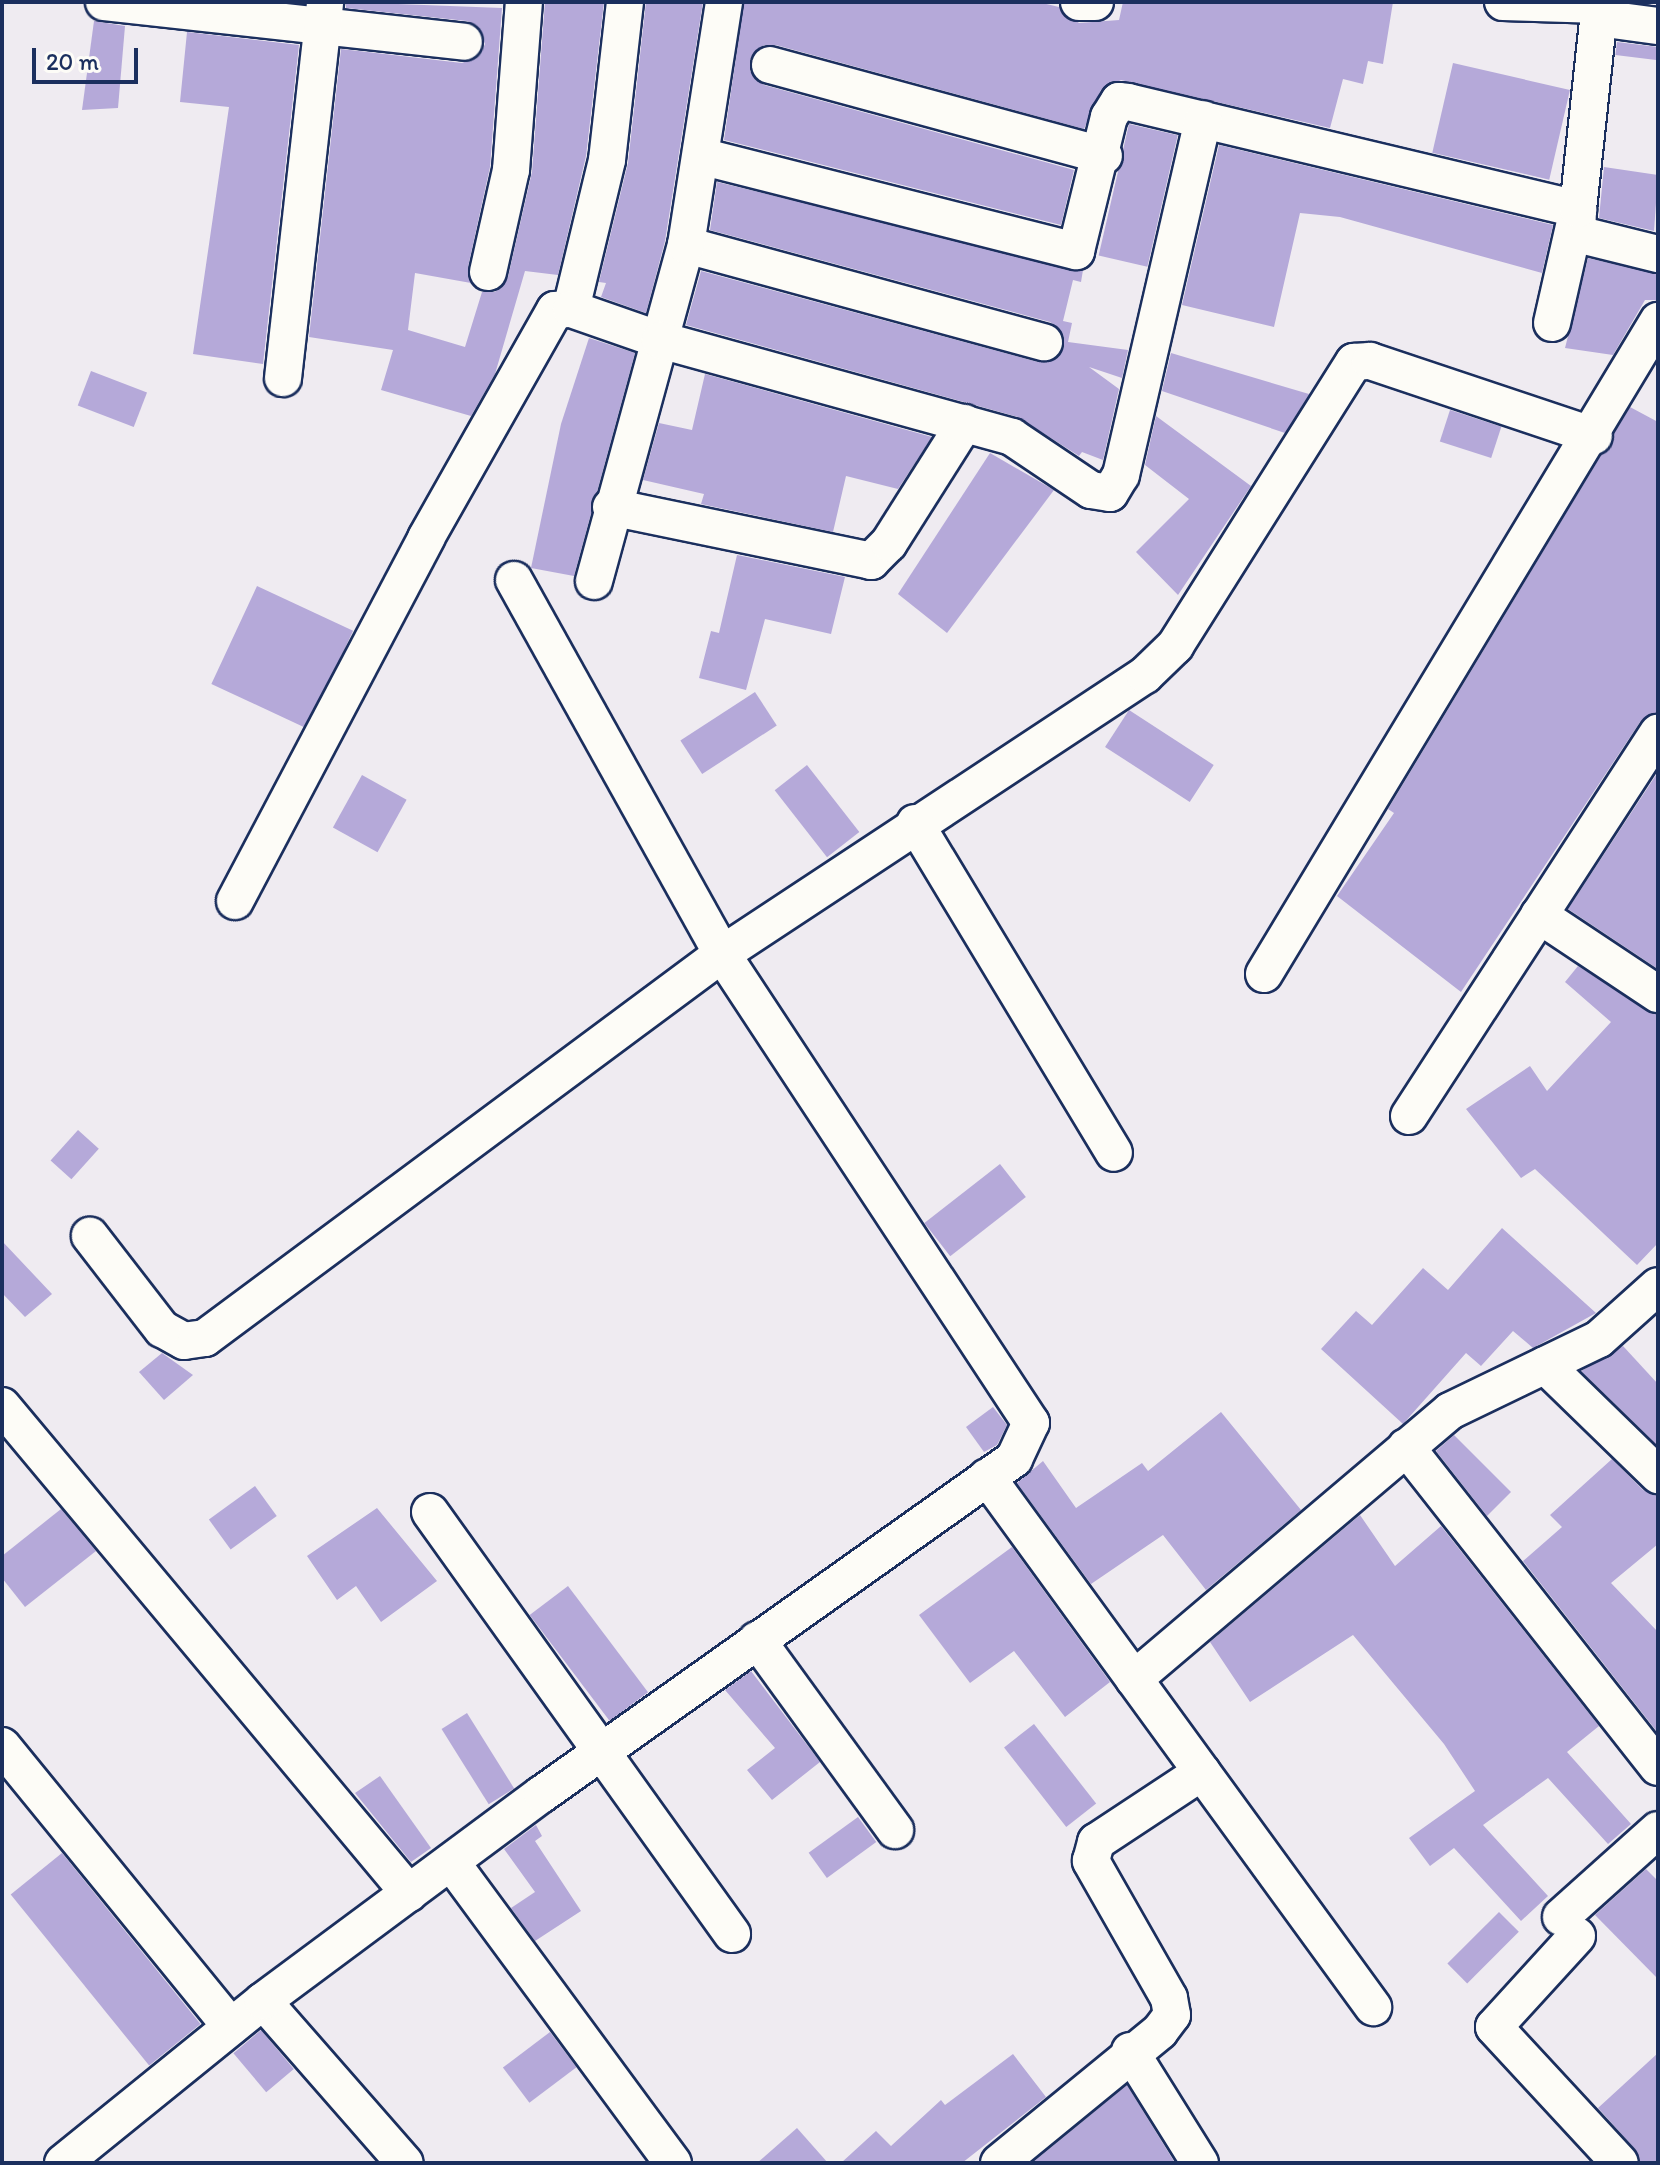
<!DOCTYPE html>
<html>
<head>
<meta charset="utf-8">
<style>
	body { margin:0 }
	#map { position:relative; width:1660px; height:2165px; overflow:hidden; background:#efebf1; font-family:Itim,sans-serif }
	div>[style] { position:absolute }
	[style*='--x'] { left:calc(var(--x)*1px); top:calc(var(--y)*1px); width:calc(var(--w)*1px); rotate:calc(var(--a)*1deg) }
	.building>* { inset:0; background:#b5a9d9; transform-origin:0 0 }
	.roads { filter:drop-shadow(2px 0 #1b2f5e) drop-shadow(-2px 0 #1b2f5e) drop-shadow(0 2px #1b2f5e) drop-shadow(0 -2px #1b2f5e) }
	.street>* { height:36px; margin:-18px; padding:0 18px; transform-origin:18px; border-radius:18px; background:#fdfcf7 }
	span { translate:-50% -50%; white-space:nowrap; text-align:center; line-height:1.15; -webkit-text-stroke:6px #fdfcf7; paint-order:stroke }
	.frame { position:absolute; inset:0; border:4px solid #1b2f5e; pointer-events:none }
	.scale { position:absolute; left:32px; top:48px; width:106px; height:36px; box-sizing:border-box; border:4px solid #1b2f5e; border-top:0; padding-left:10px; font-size:24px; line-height:28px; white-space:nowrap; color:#1b2f5e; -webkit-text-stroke:6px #fdfcf7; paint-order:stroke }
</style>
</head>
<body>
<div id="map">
	<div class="building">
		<div style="clip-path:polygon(346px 2px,502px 8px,490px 167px,468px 267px,471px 283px,415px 273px,408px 330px,465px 347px,482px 292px,495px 292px,508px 277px,532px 172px,545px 2px,604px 2px,586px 156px,558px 275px,525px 271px,495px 374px,471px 416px,381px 390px,393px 350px,309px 337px,341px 49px,462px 63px,480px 55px,485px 44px,477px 26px,467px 21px,346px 8px)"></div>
		<div style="clip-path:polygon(646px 2px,703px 2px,665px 241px,646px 313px,601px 297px,606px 283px,599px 282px,628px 163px)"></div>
		<div style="clip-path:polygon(744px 2px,1038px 2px,1059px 7px,1079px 23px,1119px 20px,1123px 2px,1393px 2px,1383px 64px,1368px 61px,1363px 84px,1343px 79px,1330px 128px,1121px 80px,1101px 90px,1084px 129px,776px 45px,764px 45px,750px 59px,750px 71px,764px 85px,1074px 170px,1061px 225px,724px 140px)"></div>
		<div style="clip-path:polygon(94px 21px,125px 26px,118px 108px,82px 110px)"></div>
		<div style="clip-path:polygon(187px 32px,299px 45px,263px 364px,193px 354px,229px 107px,180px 102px)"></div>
		<div style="left:1617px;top:42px;width:41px;height:13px;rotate:7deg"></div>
		<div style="left:1453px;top:63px;width:120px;height:92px;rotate:13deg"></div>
		<div style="left:1129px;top:124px;width:50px;height:135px;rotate:13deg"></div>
		<div style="clip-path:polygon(1219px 145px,1553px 225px,1542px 273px,1340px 217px,1300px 213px,1274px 327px,1182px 305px)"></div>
		<div style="clip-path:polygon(1604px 167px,1658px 175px,1654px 231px,1599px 218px)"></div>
		<div style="clip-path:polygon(717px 182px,1083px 270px,1081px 282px,1073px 280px,1063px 321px,1072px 323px,1068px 342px,1128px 350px,1122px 378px,1089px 367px,1119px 389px,1103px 460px,1082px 452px,1079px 456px,1018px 417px,686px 325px,701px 271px,1038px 362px,1058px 357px,1064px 347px,1059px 328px,1050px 322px,710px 230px)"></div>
		<div style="clip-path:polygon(1588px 258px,1658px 274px,1658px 300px,1645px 300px,1613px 355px,1565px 348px)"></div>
		<div style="clip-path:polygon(589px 338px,635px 353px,574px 576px,531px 568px,561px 424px)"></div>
		<div style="clip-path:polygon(1171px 353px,1309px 394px,1308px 396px,1285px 433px,1162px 391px)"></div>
		<div style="left:91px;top:371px;width:60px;height:37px;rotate:21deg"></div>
		<div style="clip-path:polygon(705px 374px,932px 437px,898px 489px,846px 476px,833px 532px,701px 504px,704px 494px,643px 480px,659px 423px,692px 430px)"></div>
		<div style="clip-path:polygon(1630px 407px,1658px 422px,1658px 712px,1640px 722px,1461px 992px,1337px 896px,1394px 813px,1388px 809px)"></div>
		<div style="left:1450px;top:410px;width:54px;height:33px;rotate:18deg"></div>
		<div style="clip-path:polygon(1156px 416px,1251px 486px,1178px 595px,1136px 552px,1189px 499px,1145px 465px)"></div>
		<div style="clip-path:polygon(990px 453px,1054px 490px,947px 633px,898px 594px)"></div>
		<div style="clip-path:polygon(737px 555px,845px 577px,831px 634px,765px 619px,746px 690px,699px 678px,711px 631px,719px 633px)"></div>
		<div style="left:257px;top:586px;width:106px;height:108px;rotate:25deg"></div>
		<div style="left:755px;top:692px;width:40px;height:89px;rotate:57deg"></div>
		<div style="left:1129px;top:710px;width:101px;height:44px;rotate:33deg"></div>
		<div style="left:807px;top:765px;width:85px;height:41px;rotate:52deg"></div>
		<div style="clip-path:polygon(1658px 772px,1658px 969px,1568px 909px)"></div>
		<div style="left:362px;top:775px;width:51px;height:60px;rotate:29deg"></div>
		<div style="clip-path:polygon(1578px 966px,1658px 1015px,1658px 1243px,1637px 1265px,1535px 1169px,1521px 1178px,1466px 1109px,1530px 1066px,1547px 1091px,1611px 1022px,1565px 982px)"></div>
		<div style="left:78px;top:1130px;width:28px;height:41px;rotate:42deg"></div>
		<div style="left:1000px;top:1164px;width:42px;height:96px;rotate:52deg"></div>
		<div style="clip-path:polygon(1502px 1228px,1596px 1313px,1533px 1348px,1513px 1331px,1481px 1366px,1466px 1353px,1403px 1424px,1321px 1349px,1356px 1311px,1372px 1325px,1423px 1268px,1448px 1290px)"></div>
		<div style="clip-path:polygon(2px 1241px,52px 1294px,25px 1317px,2px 1293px)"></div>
		<div style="clip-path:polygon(1623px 1346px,1658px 1384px,1658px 1446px,1581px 1371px)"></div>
		<div style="clip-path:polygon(162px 1353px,193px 1375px,164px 1400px,139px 1372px)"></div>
		<div style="clip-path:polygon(993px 1407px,1007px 1425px,997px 1445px,984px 1452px,966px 1427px)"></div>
		<div style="clip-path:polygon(1221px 1412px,1301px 1510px,1206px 1590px,1163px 1535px,1091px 1584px,1017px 1483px,1043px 1461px,1076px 1508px,1142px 1463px,1148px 1471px)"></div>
		<div style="clip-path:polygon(1454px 1435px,1511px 1492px,1487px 1516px,1436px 1451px)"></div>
		<div style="clip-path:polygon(1612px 1459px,1643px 1490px,1658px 1495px,1658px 1544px,1611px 1583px,1658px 1632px,1658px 1733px,1523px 1561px,1562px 1527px,1550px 1515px)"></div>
		<div style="left:255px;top:1486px;width:37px;height:57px;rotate:54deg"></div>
		<div style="clip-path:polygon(377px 1508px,437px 1581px,381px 1622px,356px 1586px,337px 1600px,307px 1556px)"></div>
		<div style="clip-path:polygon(61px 1509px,96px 1551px,25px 1607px,2px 1578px,2px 1556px)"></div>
		<div style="clip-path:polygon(1360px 1515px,1395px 1566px,1441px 1526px,1599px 1726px,1567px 1752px,1631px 1824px,1608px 1844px,1548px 1778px,1483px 1825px,1548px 1896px,1521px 1921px,1454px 1848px,1430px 1866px,1409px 1838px,1475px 1791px,1444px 1744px,1353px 1635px,1250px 1702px,1210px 1642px)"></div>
		<div style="clip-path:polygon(1012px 1547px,1110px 1682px,1065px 1717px,1014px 1651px,970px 1683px,919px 1615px)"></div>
		<div style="left:568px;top:1586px;width:133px;height:48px;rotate:53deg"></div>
		<div style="clip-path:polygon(751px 1671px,820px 1762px,772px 1800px,747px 1770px,775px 1748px,725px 1690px)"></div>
		<div style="left:467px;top:1713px;width:89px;height:30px;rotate:58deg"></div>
		<div style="left:1034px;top:1724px;width:101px;height:38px;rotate:52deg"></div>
		<div style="clip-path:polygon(380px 1776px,431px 1848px,411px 1862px,355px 1793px)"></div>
		<div style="left:858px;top:1817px;width:31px;height:61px;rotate:54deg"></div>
		<div style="clip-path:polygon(536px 1825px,542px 1836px,535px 1841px,581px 1911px,535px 1941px,511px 1908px,535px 1892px,504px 1849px)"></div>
		<div style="left:62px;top:1853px;width:220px;height:66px;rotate:51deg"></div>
		<div style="clip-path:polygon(1646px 1869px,1658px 1881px,1658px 1979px,1595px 1915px)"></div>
		<div style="left:1499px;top:1912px;width:28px;height:73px;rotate:45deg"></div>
		<div style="left:261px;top:2030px;width:51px;height:36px;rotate:50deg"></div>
		<div style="left:550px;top:2032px;width:44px;height:59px;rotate:53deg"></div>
		<div style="clip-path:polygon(1658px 2053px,1658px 2163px,1640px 2163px,1635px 2149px,1598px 2108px)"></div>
		<div style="clip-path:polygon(1013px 2054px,1046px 2097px,962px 2163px,841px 2163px,876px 2131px,891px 2146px,941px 2100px,945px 2105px)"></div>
		<div style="clip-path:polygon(1127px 2085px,1175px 2163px,1032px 2163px)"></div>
		<div style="clip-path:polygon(797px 2128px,828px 2163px,757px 2163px)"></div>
	</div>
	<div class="roads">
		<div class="street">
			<div style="--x:104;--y:2;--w:362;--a:6.3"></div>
			<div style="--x:1079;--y:2;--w:16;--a:0"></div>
			<div style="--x:1503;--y:2;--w:97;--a:1.8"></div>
			<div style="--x:1598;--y:18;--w:61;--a:7.6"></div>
			<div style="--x:770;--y:65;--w:346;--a:15.2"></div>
			<div style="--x:704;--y:157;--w:384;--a:14.2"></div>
			<div style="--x:1076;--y:251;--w:138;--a:-76.2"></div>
			<div style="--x:1109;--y:117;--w:19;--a:-58"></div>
			<div style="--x:1119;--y:101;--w:9;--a:6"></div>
			<div style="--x:1128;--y:102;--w:463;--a:13.4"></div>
			<div style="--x:1578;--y:209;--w:25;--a:92"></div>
			<div style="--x:1577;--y:234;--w:83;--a:13.9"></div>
			<div style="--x:686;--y:245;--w:371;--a:15.2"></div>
			<div style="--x:488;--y:272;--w:105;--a:-77.3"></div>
			<div style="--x:511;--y:170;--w:169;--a:-85.6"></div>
			<div style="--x:571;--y:309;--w:153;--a:-76.4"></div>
			<div style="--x:607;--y:160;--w:159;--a:-83.5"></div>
			<div style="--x:1552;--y:323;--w:117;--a:-77.2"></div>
			<div style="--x:1578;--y:209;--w:208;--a:-83.9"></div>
			<div style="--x:283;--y:378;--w:378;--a:-83.6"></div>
			<div style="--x:611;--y:507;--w:266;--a:11.7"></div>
			<div style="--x:871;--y:561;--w:25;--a:-45"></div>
			<div style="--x:889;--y:543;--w:142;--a:-57.7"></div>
			<div style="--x:514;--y:580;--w:428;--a:60.9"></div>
			<div style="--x:722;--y:954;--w:507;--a:-33.41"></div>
			<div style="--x:1145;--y:675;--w:42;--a:-44"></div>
			<div style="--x:1175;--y:646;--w:336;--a:-57.8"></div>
			<div style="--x:1354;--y:362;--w:16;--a:-4"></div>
			<div style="--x:1370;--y:361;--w:236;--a:18.5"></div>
			<div style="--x:594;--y:581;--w:348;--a:-74.7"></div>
			<div style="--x:686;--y:245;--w:246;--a:-81.1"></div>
			<div style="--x:915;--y:823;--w:385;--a:58.9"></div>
			<div style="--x:235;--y:901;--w:410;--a:-62.2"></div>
			<div style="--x:426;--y:538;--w:262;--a:-60.5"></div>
			<div style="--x:555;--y:310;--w:16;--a:-4"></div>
			<div style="--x:571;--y:309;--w:94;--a:19.2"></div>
			<div style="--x:660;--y:340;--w:365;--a:15.4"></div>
			<div style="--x:1012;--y:437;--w:95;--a:33.9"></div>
			<div style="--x:1091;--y:490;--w:19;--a:9"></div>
			<div style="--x:1110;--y:493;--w:21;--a:-59"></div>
			<div style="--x:1121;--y:475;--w:365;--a:-77"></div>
			<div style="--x:1539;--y:915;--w:143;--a:33.6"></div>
			<div style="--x:1264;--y:974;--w:763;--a:-58.89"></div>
			<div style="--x:1409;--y:1116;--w:457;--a:-57"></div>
			<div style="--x:1545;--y:1365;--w:158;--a:44.2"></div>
			<div style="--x:2;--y:1406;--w:635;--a:50.11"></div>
			<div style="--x:1406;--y:1447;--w:407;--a:51.8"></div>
			<div style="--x:987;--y:1477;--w:656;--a:53.93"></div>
			<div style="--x:430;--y:1512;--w:519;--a:54.41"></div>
			<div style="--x:757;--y:1640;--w:235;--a:54"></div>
			<div style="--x:1134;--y:1679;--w:414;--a:-40.3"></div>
			<div style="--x:1450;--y:1411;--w:165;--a:-25.8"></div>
			<div style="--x:1599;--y:1339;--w:79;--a:-41.9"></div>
			<div style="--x:2;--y:1746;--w:362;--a:50.8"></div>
			<div style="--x:451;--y:1862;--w:374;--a:53.6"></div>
			<div style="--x:1561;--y:1917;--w:130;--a:-41.9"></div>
			<div style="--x:1577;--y:1936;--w:123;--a:132.4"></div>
			<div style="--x:1494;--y:2027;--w:185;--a:47.2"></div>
			<div style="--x:263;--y:2001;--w:215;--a:48.8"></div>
			<div style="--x:1130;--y:2051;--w:132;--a:58"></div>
			<div style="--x:63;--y:2163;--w:257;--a:-39"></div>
			<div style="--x:263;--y:2001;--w:347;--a:-36.6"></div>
			<div style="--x:542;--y:1794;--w:579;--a:-35.37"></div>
			<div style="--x:1014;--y:1459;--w:40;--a:-65"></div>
			<div style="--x:1031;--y:1423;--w:562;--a:-123.38"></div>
			<div style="--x:722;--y:954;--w:644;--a:143.4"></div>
			<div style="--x:205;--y:1338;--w:21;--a:172"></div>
			<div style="--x:184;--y:1341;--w:25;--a:-151"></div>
			<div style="--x:162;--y:1329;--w:118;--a:-127.7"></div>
			<div style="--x:999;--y:2163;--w:208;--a:-39.3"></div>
			<div style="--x:1160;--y:2031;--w:20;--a:-53"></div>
			<div style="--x:1172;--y:2015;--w:17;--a:-100"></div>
			<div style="--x:1169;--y:1998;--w:158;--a:-119.7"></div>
			<div style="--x:1091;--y:1861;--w:20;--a:-75"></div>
			<div style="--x:1096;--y:1842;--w:127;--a:-33.4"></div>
		</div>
	</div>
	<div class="frame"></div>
	<div class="scale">20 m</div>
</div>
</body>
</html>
